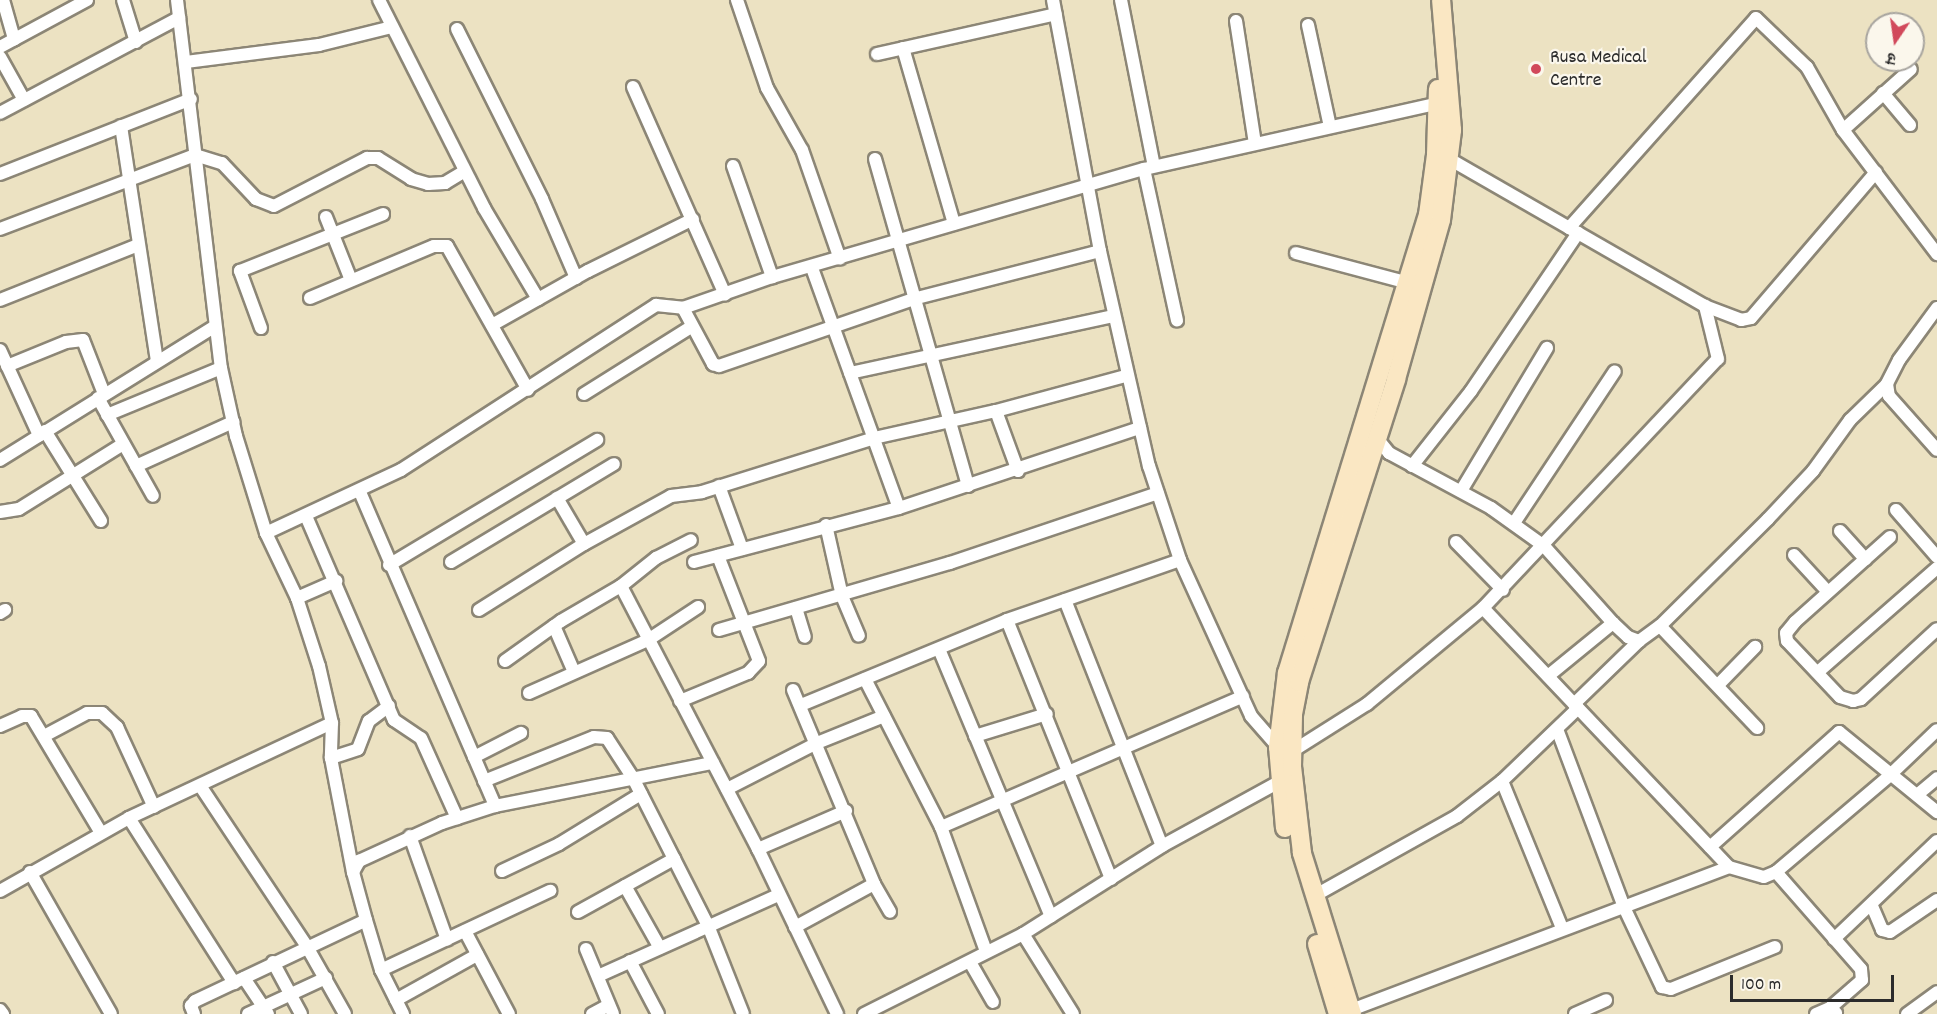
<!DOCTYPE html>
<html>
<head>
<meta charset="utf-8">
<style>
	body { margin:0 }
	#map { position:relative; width:1937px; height:1014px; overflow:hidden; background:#ece2c2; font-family:Dekko,"Playpen Sans Deva",sans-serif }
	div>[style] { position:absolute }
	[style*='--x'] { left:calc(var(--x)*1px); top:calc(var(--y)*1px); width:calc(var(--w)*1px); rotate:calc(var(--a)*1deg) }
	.roads { filter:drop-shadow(2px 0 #8c8676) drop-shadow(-2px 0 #8c8676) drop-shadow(0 2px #8c8676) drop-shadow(0 -2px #8c8676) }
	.street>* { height:12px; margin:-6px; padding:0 6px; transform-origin:6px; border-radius:6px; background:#fff }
	.secondary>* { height:18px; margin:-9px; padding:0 9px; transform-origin:9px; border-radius:9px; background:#fae7c3 }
	.dots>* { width:16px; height:16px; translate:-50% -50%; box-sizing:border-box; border:3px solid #fbf7ec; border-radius:50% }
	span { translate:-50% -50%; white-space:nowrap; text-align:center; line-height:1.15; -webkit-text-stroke:4.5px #fbf7ec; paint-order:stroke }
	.poi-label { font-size:20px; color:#2b2b2b }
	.left { translate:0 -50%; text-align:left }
	.north { position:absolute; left:1865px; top:12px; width:60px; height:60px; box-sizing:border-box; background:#fbf7ec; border:2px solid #a8a59f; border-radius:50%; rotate:193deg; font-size:16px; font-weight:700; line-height:24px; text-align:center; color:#2b2b2b }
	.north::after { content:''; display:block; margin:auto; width:21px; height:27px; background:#d1495b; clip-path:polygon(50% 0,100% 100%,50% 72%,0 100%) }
	.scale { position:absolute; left:1730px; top:975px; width:164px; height:27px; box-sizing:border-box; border:3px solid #2b2b2b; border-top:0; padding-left:8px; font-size:18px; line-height:21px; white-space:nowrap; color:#2b2b2b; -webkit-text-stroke:4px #fbf7ec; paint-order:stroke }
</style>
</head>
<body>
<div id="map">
	<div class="roads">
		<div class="street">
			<div style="--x:3;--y:0;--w:41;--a:74.2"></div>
			<div style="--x:123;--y:0;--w:44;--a:72.8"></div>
			<div style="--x:177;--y:0;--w:371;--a:83.2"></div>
			<div style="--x:221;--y:368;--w:70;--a:77.6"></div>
			<div style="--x:236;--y:436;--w:102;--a:72.8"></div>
			<div style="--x:266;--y:533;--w:72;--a:64.5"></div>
			<div style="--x:297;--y:598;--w:71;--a:72.1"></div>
			<div style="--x:319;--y:666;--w:58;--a:77.2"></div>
			<div style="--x:332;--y:723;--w:35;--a:92"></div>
			<div style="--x:331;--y:758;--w:116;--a:79.1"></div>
			<div style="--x:379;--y:0;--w:233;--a:63.2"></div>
			<div style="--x:484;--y:208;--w:106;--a:59.3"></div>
			<div style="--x:737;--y:0;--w:93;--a:71.2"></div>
			<div style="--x:767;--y:88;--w:71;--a:60.6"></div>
			<div style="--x:802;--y:150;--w:115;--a:70.8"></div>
			<div style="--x:1053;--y:0;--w:255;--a:79.4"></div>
			<div style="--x:1100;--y:251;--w:221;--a:77.2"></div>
			<div style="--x:1149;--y:466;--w:99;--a:71.7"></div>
			<div style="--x:1180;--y:560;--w:171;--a:65.5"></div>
			<div style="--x:1251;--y:716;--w:41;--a:48.9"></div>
			<div style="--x:1121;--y:0;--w:169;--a:78.8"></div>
			<div style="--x:1236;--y:21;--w:124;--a:81.2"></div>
			<div style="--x:1308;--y:25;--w:104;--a:77.8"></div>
			<div style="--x:457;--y:29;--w:190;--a:63.4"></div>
			<div style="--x:542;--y:199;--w:86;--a:66.7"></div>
			<div style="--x:0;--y:47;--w:99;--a:-28.4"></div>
			<div style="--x:903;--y:48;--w:183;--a:73.8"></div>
			<div style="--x:877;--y:54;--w:183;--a:-12.6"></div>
			<div style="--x:0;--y:57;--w:49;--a:60.8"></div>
			<div style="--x:186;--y:62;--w:134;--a:-7.3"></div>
			<div style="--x:319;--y:45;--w:75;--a:-13.9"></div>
			<div style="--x:633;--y:87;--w:227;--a:66.1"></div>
			<div style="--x:1883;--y:93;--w:42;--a:49.8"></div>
			<div style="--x:0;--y:113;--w:203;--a:-28"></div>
			<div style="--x:121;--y:126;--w:238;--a:81.3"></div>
			<div style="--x:1843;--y:130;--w:91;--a:-41.9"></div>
			<div style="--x:875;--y:159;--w:340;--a:74.1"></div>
			<div style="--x:733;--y:166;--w:118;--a:70.6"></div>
			<div style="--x:1144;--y:169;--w:155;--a:77.7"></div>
			<div style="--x:0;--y:174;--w:205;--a:-21.4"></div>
			<div style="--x:326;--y:217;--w:68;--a:68.4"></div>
			<div style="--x:1569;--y:228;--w:281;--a:-48.3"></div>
			<div style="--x:1756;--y:18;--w:71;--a:43.9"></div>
			<div style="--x:1807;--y:67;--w:73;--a:60.3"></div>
			<div style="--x:1843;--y:130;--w:156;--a:52.8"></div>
			<div style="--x:0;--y:229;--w:209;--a:-20.8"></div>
			<div style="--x:195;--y:155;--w:28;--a:17"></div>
			<div style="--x:222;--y:163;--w:50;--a:46.6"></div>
			<div style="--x:256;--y:199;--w:19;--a:21"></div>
			<div style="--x:274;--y:206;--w:105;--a:-27.3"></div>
			<div style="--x:367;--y:158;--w:11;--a:0"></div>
			<div style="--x:378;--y:158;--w:39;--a:32"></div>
			<div style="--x:411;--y:179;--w:18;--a:16"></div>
			<div style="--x:428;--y:184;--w:17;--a:-3"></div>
			<div style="--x:445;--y:183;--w:23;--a:-31"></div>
			<div style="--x:1296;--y:253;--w:117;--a:14.9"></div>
			<div style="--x:812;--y:268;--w:255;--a:70.1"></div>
			<div style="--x:899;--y:508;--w:254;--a:-18.4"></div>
			<div style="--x:310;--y:298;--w:134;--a:-22.8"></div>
			<div style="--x:434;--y:246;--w:13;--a:0"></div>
			<div style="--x:447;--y:246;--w:165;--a:60.6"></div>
			<div style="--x:0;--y:300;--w:149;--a:-21.7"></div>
			<div style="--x:1705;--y:306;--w:39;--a:21"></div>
			<div style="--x:1741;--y:320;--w:10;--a:-11"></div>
			<div style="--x:1751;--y:318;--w:192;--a:-49.4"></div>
			<div style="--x:683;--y:308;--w:64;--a:61.8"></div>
			<div style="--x:713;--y:364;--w:6;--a:18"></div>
			<div style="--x:719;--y:366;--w:209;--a:-19"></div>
			<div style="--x:917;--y:298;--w:189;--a:-14.4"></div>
			<div style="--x:1937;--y:308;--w:64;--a:126.2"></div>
			<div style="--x:1899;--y:360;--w:27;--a:117"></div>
			<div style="--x:1887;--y:384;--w:12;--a:81"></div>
			<div style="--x:1889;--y:396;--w:72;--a:48.4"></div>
			<div style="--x:492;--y:325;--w:110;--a:-29.4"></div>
			<div style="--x:588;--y:271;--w:117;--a:-26.3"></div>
			<div style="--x:261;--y:328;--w:61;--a:-110.2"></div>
			<div style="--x:240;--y:271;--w:154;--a:-21.7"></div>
			<div style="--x:0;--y:350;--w:94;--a:65.4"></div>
			<div style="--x:7;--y:366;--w:64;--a:-22.1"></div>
			<div style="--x:66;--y:342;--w:17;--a:-7"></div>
			<div style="--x:83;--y:340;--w:58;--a:68.7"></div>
			<div style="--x:850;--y:373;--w:270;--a:-12.2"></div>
			<div style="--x:584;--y:394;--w:126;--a:-32.1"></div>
			<div style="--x:98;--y:398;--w:112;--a:60.7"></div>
			<div style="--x:996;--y:411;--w:135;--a:-15.1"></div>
			<div style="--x:107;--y:415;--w:123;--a:-22.4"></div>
			<div style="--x:45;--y:431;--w:106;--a:58.1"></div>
			<div style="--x:1376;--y:437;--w:21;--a:51"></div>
			<div style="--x:1389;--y:453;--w:116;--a:28.3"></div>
			<div style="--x:1491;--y:508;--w:65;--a:35.6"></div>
			<div style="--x:1544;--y:546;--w:103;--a:48.1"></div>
			<div style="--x:1613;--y:623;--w:21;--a:43"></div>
			<div style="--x:1628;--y:637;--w:12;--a:20"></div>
			<div style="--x:1639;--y:641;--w:26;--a:-36"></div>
			<div style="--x:1660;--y:626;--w:152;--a:-44.7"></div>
			<div style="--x:1768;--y:519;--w:66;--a:-46.8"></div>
			<div style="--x:1813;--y:471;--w:63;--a:-54"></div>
			<div style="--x:1850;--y:420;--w:52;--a:-44.2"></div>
			<div style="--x:0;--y:460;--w:253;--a:-31.9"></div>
			<div style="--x:136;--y:466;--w:107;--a:-24.4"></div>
			<div style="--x:1412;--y:466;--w:95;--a:-51.8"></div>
			<div style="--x:1471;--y:391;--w:191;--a:-55.9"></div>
			<div style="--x:719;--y:486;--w:67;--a:69.9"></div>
			<div style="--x:1461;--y:491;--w:167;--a:-59"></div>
			<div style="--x:360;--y:492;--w:342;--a:66.7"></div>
			<div style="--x:557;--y:498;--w:53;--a:59.6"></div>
			<div style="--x:1896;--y:510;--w:62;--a:48.9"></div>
			<div style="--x:0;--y:512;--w:19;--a:-9"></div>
			<div style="--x:19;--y:509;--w:123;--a:-32"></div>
			<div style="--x:306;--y:516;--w:222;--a:66.7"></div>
			<div style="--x:394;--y:720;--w:32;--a:34"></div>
			<div style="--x:421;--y:738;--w:88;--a:65.8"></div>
			<div style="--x:1514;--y:523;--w:182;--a:-56.4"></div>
			<div style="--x:826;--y:525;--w:73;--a:77.3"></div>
			<div style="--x:842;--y:596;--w:43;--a:67"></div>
			<div style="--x:1840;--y:531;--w:38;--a:48"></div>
			<div style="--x:266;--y:533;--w:149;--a:-25"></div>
			<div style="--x:401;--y:470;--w:304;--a:-32.9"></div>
			<div style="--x:656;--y:305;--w:27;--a:6"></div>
			<div style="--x:683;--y:308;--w:94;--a:-19.2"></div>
			<div style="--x:772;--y:277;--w:387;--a:-16.2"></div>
			<div style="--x:1144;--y:169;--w:302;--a:-12.6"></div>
			<div style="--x:1890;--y:537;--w:127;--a:138.2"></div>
			<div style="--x:1795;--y:622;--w:14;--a:129"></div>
			<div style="--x:1786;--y:633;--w:8;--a:83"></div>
			<div style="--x:1787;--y:641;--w:77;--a:46.6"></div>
			<div style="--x:1840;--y:697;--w:14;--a:17"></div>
			<div style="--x:1853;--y:701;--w:8;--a:-14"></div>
			<div style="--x:1861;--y:699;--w:103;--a:-42.6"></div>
			<div style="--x:1456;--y:542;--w:67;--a:45.6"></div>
			<div style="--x:1794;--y:555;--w:50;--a:47.4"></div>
			<div style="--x:451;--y:562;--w:190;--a:-31"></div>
			<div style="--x:694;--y:562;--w:212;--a:-14.8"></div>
			<div style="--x:389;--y:565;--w:243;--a:-31"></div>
			<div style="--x:621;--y:586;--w:297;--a:62.5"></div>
			<div style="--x:758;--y:849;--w:183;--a:64.4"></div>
			<div style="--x:297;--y:598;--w:43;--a:-23.6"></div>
			<div style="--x:1065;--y:600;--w:264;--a:68.5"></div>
			<div style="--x:796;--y:608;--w:30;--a:73"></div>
			<div style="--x:1483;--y:608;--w:138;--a:46.5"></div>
			<div style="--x:479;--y:610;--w:124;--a:-32.2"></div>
			<div style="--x:584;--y:544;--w:99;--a:-28.9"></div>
			<div style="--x:671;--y:496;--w:31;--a:-7"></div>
			<div style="--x:702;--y:492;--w:180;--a:-17.4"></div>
			<div style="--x:874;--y:438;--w:125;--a:-12.5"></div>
			<div style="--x:996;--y:411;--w:64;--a:69.9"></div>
			<div style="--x:0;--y:613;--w:6;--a:-31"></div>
			<div style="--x:1007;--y:620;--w:279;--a:68.1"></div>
			<div style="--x:554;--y:626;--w:50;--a:66.5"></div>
			<div style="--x:1660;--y:626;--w:141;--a:46.4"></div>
			<div style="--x:719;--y:630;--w:241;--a:-16.2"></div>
			<div style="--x:950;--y:563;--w:219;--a:-18.6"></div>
			<div style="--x:939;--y:649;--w:290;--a:67.3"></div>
			<div style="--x:505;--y:661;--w:69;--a:-35.5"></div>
			<div style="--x:561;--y:621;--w:69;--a:-30.3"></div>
			<div style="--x:621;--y:586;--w:45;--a:-38.7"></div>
			<div style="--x:656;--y:558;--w:39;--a:-27"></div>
			<div style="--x:1818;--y:672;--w:158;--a:-41.2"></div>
			<div style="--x:1548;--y:676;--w:84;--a:-39.2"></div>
			<div style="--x:865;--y:679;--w:166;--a:62.8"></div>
			<div style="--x:941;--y:827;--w:132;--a:70.1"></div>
			<div style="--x:1719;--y:684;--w:52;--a:-45.8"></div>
			<div style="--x:793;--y:690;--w:210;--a:67.3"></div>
			<div style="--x:874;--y:884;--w:90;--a:151.4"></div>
			<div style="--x:529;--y:693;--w:130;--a:-24"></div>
			<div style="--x:648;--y:640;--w:60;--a:-33.4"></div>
			<div style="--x:680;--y:701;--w:74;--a:-22.4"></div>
			<div style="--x:748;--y:673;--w:16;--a:-47"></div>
			<div style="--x:759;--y:661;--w:113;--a:-111.3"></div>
			<div style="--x:1574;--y:704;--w:91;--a:-44.1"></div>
			<div style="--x:801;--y:705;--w:223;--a:-22.4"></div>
			<div style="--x:1007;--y:620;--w:183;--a:-19.1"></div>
			<div style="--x:0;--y:726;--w:24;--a:-24"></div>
			<div style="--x:22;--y:716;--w:9;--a:0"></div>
			<div style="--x:31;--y:716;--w:136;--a:59.1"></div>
			<div style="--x:1557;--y:729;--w:188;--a:69.4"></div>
			<div style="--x:1623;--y:905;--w:91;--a:64.6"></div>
			<div style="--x:1662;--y:987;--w:9;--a:13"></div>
			<div style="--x:1671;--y:989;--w:112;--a:-22"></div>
			<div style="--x:44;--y:736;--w:49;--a:-28.1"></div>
			<div style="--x:87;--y:713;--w:15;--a:0"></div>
			<div style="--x:102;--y:713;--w:21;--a:43"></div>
			<div style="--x:117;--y:727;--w:88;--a:65.2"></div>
			<div style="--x:975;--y:736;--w:75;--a:-17"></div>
			<div style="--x:1291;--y:752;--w:90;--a:-32.3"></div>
			<div style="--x:1367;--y:704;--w:151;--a:-39.6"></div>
			<div style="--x:1483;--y:608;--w:342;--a:-46.7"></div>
			<div style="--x:1718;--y:359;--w:55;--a:-103.8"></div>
			<div style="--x:1705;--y:306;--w:295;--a:-150.1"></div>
			<div style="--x:474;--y:757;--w:53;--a:-27.1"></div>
			<div style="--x:331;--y:758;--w:28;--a:-18"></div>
			<div style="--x:358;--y:749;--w:30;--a:-69"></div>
			<div style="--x:369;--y:721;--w:25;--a:-37"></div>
			<div style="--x:484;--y:781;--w:118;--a:-21.8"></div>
			<div style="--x:594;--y:737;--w:13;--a:4"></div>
			<div style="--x:607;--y:738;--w:48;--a:57"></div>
			<div style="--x:633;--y:778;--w:168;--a:63.1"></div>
			<div style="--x:709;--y:928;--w:92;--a:68.4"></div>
			<div style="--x:1502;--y:781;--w:159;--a:67.8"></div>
			<div style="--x:201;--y:787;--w:190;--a:56.4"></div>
			<div style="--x:306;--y:945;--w:79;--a:60.5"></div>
			<div style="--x:727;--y:789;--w:101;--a:-27.1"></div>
			<div style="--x:817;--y:743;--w:72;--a:-21.9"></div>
			<div style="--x:1917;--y:795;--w:26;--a:-40"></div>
			<div style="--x:129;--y:818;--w:196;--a:57.5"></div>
			<div style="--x:941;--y:827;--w:329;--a:-23.4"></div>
			<div style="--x:410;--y:836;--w:110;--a:70.4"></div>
			<div style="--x:1710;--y:847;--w:173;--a:-41.7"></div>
			<div style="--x:1839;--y:732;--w:127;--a:39.2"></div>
			<div style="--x:758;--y:849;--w:96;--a:-23.4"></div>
			<div style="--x:502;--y:871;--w:63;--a:-25.3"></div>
			<div style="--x:559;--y:844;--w:96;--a:-31.4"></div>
			<div style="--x:30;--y:872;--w:163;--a:60.3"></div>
			<div style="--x:1776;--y:872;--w:129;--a:48.8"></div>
			<div style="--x:1861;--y:969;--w:11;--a:85"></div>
			<div style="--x:1862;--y:980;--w:43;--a:138.8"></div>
			<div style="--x:874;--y:884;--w:32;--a:60"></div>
			<div style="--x:625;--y:886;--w:71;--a:60.6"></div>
			<div style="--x:0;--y:891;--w:148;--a:-29.5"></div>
			<div style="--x:129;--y:818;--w:224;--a:-25.1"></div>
			<div style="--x:1314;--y:896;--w:164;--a:-29.2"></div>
			<div style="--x:1457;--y:816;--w:57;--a:-37.9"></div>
			<div style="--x:1502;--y:781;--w:105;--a:-43.8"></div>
			<div style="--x:1578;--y:708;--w:219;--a:46.5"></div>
			<div style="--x:1729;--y:867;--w:36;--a:16"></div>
			<div style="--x:1764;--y:877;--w:13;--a:-23"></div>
			<div style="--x:1776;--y:872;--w:148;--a:-40.3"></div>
			<div style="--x:1889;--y:776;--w:66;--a:-43.8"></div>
			<div style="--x:1872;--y:906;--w:26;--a:67"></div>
			<div style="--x:1882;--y:930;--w:8;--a:14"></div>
			<div style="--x:1890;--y:932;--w:57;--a:-34.2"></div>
			<div style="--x:578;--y:912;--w:110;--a:-28.9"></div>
			<div style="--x:465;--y:931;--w:94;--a:62.1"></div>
			<div style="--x:1023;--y:934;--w:94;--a:58"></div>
			<div style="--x:1834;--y:939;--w:142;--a:-43.6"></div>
			<div style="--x:586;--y:949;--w:70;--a:67.4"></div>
			<div style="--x:630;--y:961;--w:60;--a:62.2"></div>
			<div style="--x:273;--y:962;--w:59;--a:61.7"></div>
			<div style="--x:970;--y:962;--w:46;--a:60.1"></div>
			<div style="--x:381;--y:970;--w:187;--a:-25.1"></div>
			<div style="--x:598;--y:976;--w:197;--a:-24.2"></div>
			<div style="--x:244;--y:978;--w:43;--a:56.3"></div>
			<div style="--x:396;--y:1000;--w:93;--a:-29.1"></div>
			<div style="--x:0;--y:1010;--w:5;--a:53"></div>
			<div style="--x:1351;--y:1010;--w:404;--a:-20.7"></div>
			<div style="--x:194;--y:1014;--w:9;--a:-111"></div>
			<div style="--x:191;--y:1006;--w:6;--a:-51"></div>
			<div style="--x:195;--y:1001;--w:189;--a:-25.3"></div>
			<div style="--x:248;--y:1014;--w:86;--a:-24.8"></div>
			<div style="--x:403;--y:1014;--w:49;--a:-116.6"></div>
			<div style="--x:381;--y:970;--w:52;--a:-106.7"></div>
			<div style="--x:366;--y:920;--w:50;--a:-105.2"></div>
			<div style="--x:353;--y:872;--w:13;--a:-61"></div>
			<div style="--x:359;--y:861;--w:91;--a:-24.6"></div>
			<div style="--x:442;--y:823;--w:56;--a:-17.8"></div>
			<div style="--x:495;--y:806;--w:222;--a:-11.2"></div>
			<div style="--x:592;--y:1014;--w:19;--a:-28"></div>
			<div style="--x:864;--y:1014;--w:178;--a:-26.7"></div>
			<div style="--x:1023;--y:934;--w:165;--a:-32.3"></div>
			<div style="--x:1162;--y:846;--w:133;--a:-28.7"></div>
			<div style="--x:1575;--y:1014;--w:34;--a:-24"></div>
			<div style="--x:1816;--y:1014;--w:15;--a:-23"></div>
			<div style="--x:1830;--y:1008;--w:8;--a:40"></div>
			<div style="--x:1907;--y:1014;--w:37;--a:-36"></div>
		</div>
		<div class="secondary">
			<div style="--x:1285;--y:828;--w:81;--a:-94.9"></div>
			<div style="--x:1278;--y:747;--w:75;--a:-83.1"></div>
			<div style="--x:1287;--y:673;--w:479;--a:-72.9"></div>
			<div style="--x:1428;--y:215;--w:61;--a:-82.4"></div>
			<div style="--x:1436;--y:155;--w:66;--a:-88.3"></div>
			<div style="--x:1317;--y:944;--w:73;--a:73.3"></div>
			<div style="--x:1352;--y:1014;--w:169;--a:-107.3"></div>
			<div style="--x:1302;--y:853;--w:87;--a:-96.6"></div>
			<div style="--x:1292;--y:767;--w:53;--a:-88.9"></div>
			<div style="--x:1293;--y:714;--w:33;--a:-79"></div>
			<div style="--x:1299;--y:682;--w:318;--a:-72.2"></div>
			<div style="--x:1396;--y:379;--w:165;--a:-74.2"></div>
			<div style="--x:1441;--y:220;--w:91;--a:-83"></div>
			<div style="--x:1452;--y:130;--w:130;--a:-94.8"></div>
		</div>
	</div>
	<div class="dots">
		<div style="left:1536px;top:69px;background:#d1495b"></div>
	</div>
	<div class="poi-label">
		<span class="left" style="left:1550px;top:70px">Rusa Medical<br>Centre</span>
	</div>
	<div class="north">उ</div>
	<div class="scale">100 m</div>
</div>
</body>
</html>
